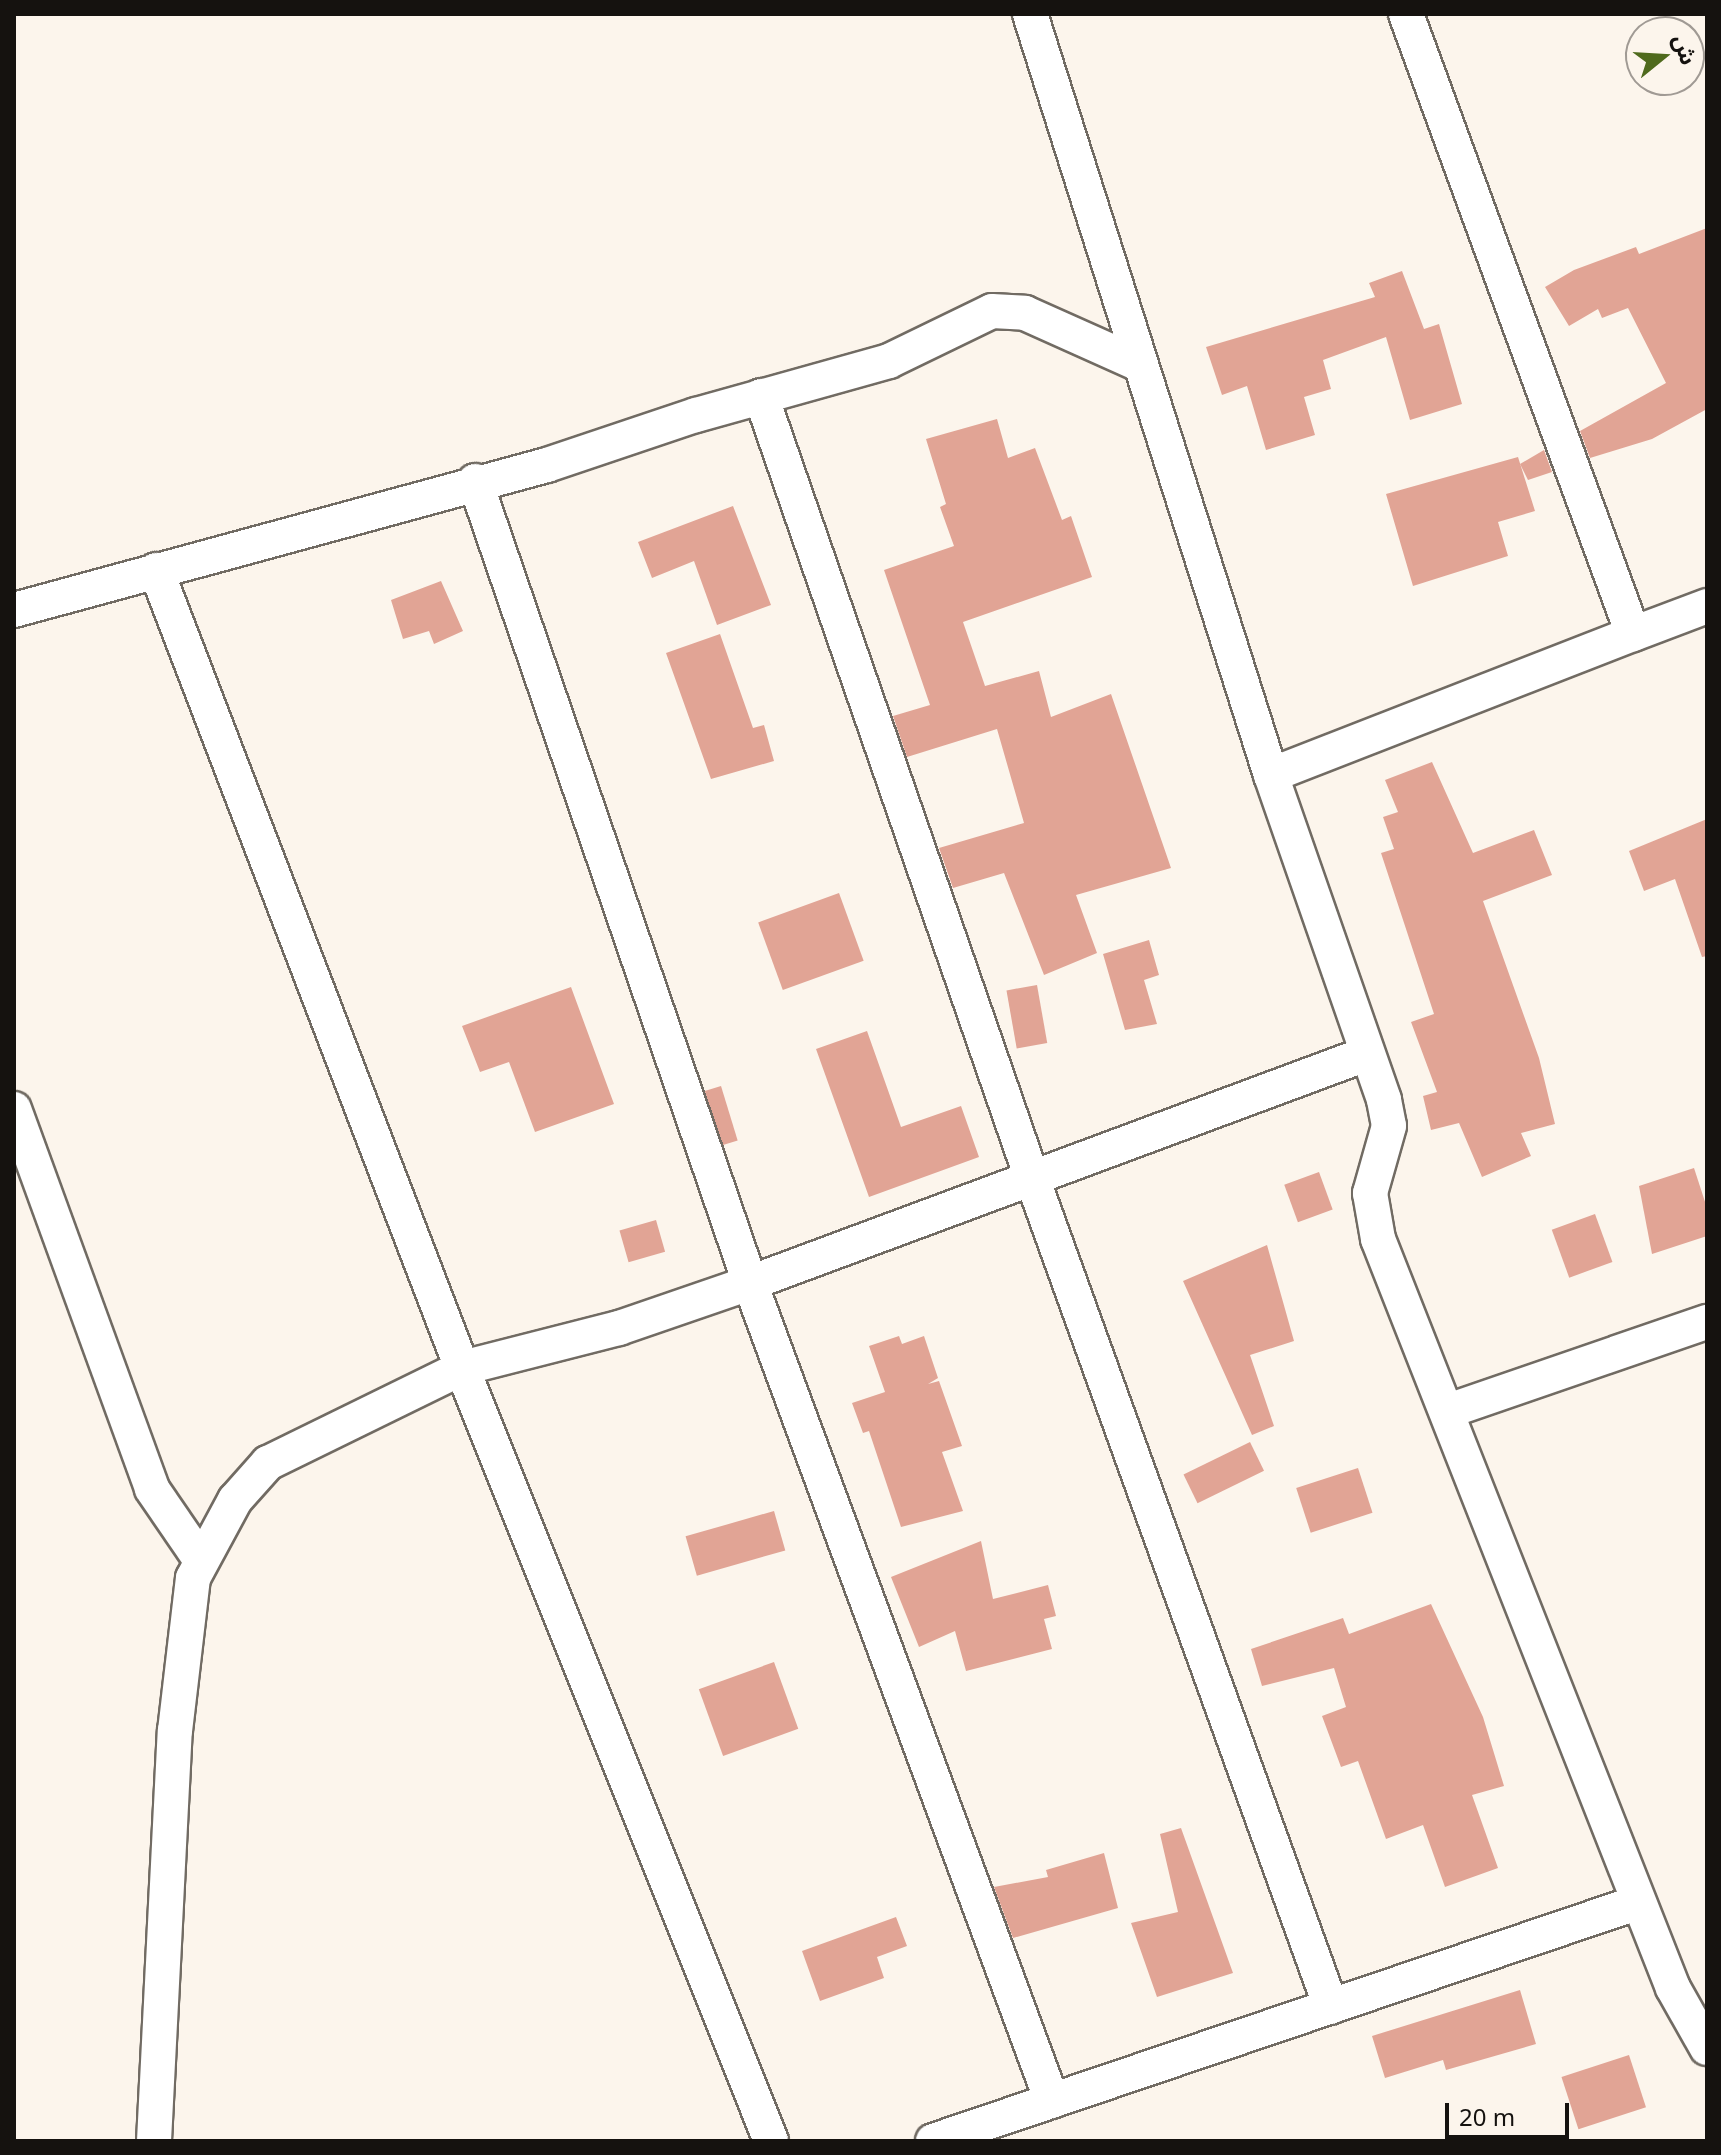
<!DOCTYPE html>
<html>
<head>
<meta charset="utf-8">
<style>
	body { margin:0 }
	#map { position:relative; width:1721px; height:2155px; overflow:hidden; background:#fcf5ec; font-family:"Noto Sans","Noto Sans Arabic",sans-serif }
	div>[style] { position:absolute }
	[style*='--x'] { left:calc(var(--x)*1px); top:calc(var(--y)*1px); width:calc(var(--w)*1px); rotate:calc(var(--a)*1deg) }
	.building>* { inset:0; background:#e1a495; transform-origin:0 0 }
	.roads { filter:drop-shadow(2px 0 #716b63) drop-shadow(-2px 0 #716b63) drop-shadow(0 2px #716b63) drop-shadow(0 -2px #716b63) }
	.minor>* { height:34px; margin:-17px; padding:0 17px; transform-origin:17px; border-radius:17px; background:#fff }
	span { translate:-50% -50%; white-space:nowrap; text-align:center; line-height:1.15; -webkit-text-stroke:6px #fcf5ec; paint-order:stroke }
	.frame { position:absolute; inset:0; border:16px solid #15120f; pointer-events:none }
	.north { position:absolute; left:1625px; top:16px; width:80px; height:80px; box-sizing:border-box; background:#fcf5ec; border:2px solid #a09a94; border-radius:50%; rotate:72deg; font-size:22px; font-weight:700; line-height:32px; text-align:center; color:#15120f }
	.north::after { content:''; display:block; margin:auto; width:28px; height:36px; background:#4f6a1d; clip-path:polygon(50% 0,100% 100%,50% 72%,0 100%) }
	.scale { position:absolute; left:1445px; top:2103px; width:124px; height:36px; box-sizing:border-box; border:4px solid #15120f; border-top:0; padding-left:10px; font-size:24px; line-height:28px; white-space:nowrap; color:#15120f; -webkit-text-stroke:6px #fcf5ec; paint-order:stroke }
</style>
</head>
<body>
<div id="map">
	<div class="building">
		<div style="clip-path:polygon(1707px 228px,1707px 409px,1652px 439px,1590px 458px,1580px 431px,1666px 383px,1628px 308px,1602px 318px,1598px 309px,1569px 326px,1545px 287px,1574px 270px,1636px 247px,1639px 254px)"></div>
		<div style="clip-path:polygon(1402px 271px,1424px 329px,1439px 324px,1462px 404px,1410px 420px,1386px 337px,1323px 360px,1331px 389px,1304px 397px,1315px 435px,1266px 450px,1247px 386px,1222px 395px,1206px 347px,1375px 297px,1369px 283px)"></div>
		<div style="clip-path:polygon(997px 419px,1008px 458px,1035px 448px,1062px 520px,1071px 516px,1092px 577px,963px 622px,985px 686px,1039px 671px,1051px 717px,1111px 694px,1171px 868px,1076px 895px,1097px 953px,1044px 975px,1004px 873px,953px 888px,939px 848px,1024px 823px,997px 729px,907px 757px,893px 716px,930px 705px,884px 570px,954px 546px,940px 507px,946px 504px,926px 439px)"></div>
		<div style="clip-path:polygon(1544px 450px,1552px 472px,1528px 480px,1520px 464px)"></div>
		<div style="clip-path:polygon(1518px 457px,1535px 511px,1498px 522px,1508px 556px,1413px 586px,1386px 494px)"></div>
		<div style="clip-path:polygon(733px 506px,771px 605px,717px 625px,694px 561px,652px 578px,638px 542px)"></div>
		<div style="clip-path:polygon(441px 581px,463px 631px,434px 644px,429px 631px,403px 639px,391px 600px)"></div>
		<div style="clip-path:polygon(720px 634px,753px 728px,764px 725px,774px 761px,711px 779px,666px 653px)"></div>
		<div style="clip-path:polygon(1432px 762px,1473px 853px,1534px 830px,1552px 875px,1483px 901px,1539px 1058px,1555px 1124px,1521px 1133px,1531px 1156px,1482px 1177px,1459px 1123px,1431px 1130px,1423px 1096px,1437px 1092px,1411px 1022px,1434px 1014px,1381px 853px,1394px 849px,1383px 817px,1398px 812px,1385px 780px)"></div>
		<div style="clip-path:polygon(1707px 819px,1707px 956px,1702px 957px,1675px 879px,1644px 891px,1629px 851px)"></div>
		<div style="left:839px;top:893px;width:72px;height:86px;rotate:70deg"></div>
		<div style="clip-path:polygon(1149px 940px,1159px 975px,1144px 980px,1157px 1024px,1125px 1030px,1103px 954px)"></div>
		<div style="left:1037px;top:985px;width:59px;height:31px;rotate:80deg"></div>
		<div style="clip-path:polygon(571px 987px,614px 1104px,535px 1132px,509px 1062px,480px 1072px,462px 1026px)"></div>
		<div style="clip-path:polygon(867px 1031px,901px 1127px,961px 1106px,979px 1157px,869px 1197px,816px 1049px)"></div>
		<div style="left:721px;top:1086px;width:57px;height:17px;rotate:73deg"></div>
		<div style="clip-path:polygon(1694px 1168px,1707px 1208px,1707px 1236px,1652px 1254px,1639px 1186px)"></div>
		<div style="left:1319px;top:1172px;width:40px;height:37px;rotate:70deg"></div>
		<div style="left:1595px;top:1214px;width:51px;height:46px;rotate:70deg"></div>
		<div style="left:656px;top:1220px;width:33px;height:38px;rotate:74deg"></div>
		<div style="clip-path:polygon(1267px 1245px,1294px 1341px,1250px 1355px,1274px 1426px,1252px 1435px,1183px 1281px)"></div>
		<div style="clip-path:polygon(899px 1336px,902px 1344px,924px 1336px,938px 1378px,928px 1384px,939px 1381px,962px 1446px,942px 1452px,963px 1511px,901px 1527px,869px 1431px,863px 1433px,852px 1403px,885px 1392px,869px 1346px)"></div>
		<div style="left:1250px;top:1442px;width:32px;height:74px;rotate:64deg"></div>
		<div style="left:1358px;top:1468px;width:47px;height:65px;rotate:72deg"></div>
		<div style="left:774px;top:1511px;width:41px;height:92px;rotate:74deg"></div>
		<div style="clip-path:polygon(981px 1541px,993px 1599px,1048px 1585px,1056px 1616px,1044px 1619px,1052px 1649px,966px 1671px,955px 1631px,919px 1647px,891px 1577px)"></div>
		<div style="clip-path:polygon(1431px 1604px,1483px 1717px,1504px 1786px,1472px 1795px,1498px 1868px,1445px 1887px,1423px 1825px,1386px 1839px,1358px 1761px,1341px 1767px,1322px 1716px,1346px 1707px,1334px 1668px,1262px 1686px,1251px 1649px,1343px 1618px,1349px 1634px)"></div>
		<div style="left:774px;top:1662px;width:71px;height:80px;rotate:70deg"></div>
		<div style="clip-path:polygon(1181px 1828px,1233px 1973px,1157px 1997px,1131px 1923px,1178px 1912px,1160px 1834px)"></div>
		<div style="clip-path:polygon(1104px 1853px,1118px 1908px,1013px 1938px,994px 1887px,1048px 1877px,1046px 1870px)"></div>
		<div style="clip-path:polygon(896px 1917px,907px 1946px,877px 1957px,884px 1978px,820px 2001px,802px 1951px)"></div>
		<div style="clip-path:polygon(1520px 1990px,1536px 2044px,1446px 2070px,1443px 2060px,1385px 2078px,1372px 2036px)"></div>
		<div style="left:1629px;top:2055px;width:55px;height:71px;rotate:72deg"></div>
	</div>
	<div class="roads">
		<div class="minor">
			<div style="--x:1030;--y:14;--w:798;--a:72.43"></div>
			<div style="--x:1271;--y:775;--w:388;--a:-21.3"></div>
			<div style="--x:1406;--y:14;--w:660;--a:69.89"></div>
			<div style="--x:1633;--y:634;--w:79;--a:-20.7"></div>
			<div style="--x:761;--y:396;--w:828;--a:70.89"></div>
			<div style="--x:1032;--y:1178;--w:881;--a:70.17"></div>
			<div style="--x:475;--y:481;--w:848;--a:71.07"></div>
			<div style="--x:750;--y:1283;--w:872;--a:69.74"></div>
			<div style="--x:156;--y:570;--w:855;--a:69.02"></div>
			<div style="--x:462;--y:1368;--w:832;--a:68.21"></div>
			<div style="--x:14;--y:610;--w:552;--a:-15.22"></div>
			<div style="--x:547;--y:465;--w:157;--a:-18.6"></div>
			<div style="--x:696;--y:415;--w:200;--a:-15.6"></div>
			<div style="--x:889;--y:361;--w:114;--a:-25.9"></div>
			<div style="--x:992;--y:311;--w:33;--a:3"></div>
			<div style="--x:1025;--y:313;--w:127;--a:24.1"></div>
			<div style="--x:1271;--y:775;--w:344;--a:70.8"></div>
			<div style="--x:1384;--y:1100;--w:26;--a:79"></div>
			<div style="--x:1389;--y:1126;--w:70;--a:105.8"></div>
			<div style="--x:1370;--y:1193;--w:47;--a:80.1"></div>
			<div style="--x:1378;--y:1239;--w:805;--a:68.5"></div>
			<div style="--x:1673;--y:1988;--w:69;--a:60.5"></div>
			<div style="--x:14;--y:1109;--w:404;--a:70"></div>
			<div style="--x:152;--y:1489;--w:85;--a:55.6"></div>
			<div style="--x:1448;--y:1411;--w:274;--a:-19"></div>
			<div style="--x:154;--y:2141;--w:411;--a:-87.1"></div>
			<div style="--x:175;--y:1731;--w:154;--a:-83.3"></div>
			<div style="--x:193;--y:1578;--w:89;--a:-61.7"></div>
			<div style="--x:235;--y:1500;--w:50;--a:-48.3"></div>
			<div style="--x:268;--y:1463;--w:216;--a:-26.1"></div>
			<div style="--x:462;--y:1368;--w:162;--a:-14.3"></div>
			<div style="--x:619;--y:1328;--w:139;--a:-19"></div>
			<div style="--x:750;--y:1283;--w:657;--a:-20.39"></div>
			<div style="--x:933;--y:2141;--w:745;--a:-18.7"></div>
		</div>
	</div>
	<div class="frame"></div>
	<div class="north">ش</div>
	<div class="scale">20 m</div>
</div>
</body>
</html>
